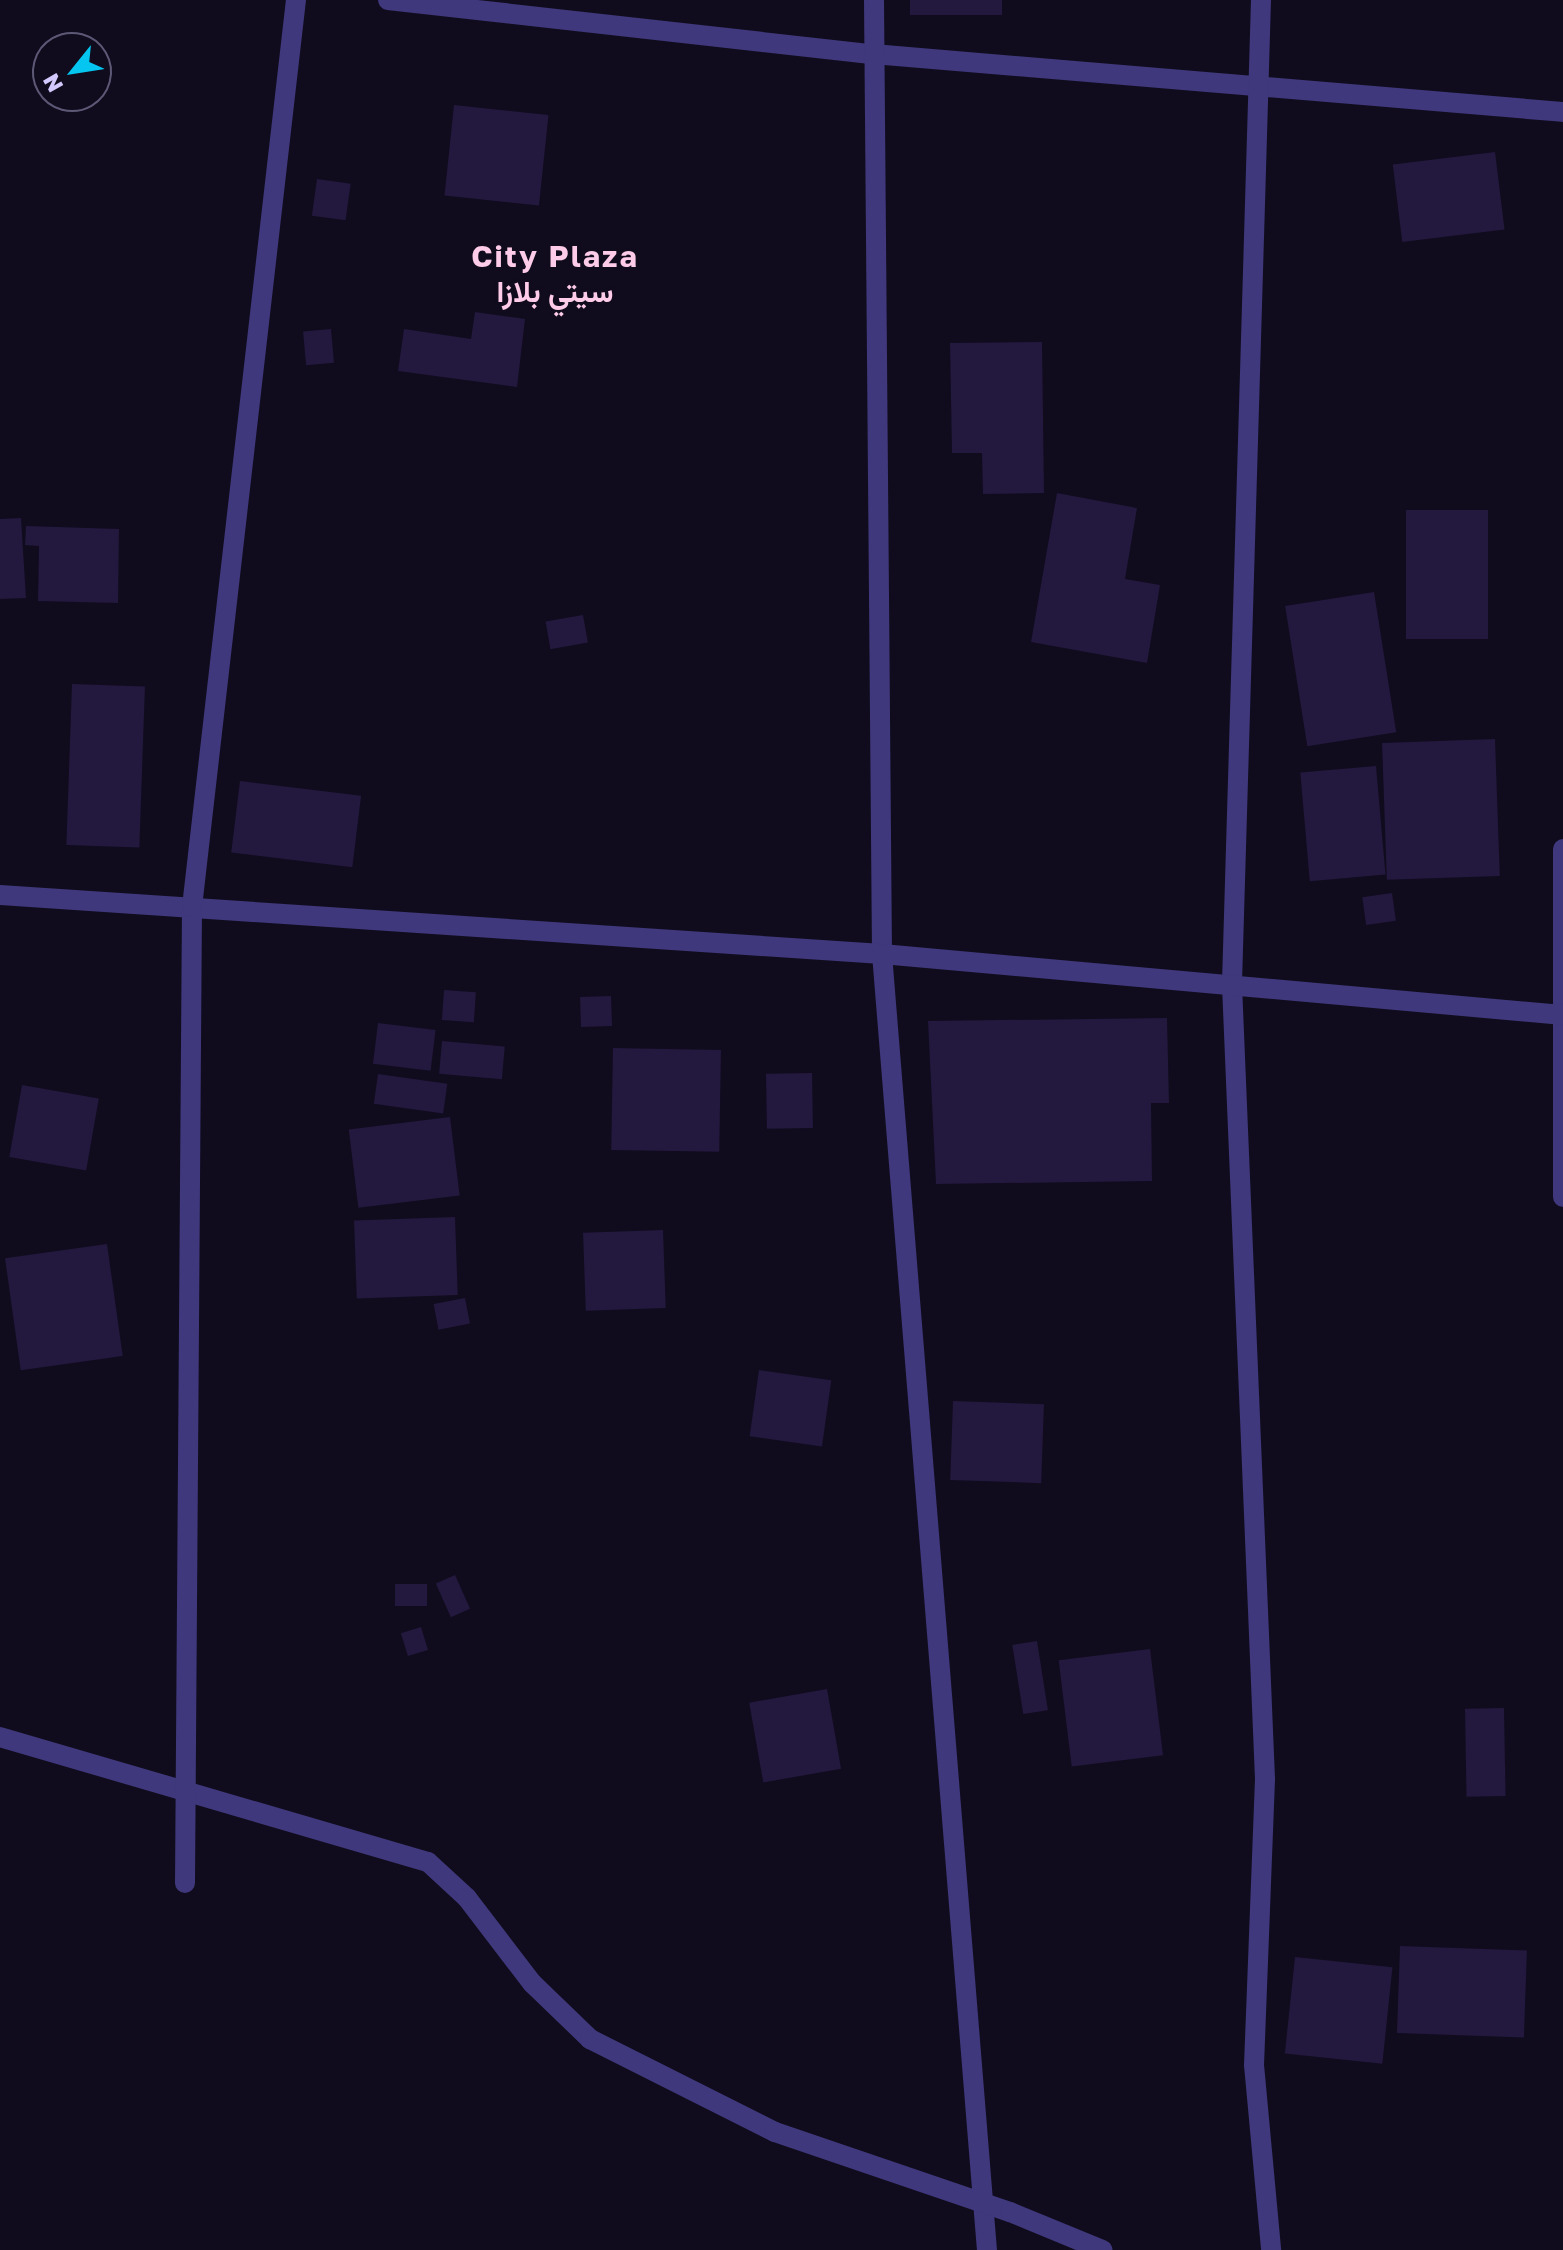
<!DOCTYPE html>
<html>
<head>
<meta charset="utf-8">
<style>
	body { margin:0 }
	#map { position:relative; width:1563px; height:2250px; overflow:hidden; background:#100c1d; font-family:"Golos Text",Vazirmatn,sans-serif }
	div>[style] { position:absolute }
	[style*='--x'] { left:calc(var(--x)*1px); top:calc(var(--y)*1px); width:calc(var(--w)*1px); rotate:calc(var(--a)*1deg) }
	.building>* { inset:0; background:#23183e; transform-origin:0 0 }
	.minor>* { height:20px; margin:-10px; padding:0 10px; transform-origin:10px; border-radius:10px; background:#3f387c }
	span { translate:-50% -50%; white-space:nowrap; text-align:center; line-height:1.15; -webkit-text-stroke:6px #100c1d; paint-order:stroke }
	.district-label { font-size:30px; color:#fecbe8; font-weight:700; letter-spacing:2px }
	.north { position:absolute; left:32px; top:32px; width:80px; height:80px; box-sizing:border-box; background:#100c1d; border:2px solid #5e5877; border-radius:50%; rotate:240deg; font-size:22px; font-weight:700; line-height:32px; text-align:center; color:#d3c9fe }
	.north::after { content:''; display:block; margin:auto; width:28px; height:36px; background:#04c6f0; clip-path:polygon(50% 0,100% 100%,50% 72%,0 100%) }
</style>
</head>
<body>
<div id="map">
	<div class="building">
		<div style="left:910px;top:0;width:92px;height:15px"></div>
		<div style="left:454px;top:105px;width:95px;height:91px;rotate:6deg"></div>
		<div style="left:1495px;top:152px;width:78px;height:103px;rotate:83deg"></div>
		<div style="left:317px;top:179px;width:34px;height:37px;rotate:8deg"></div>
		<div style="clip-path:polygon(475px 312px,525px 319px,517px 387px,398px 371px,404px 329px,471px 339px)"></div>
		<div style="left:331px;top:329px;width:34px;height:28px;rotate:85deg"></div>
		<div style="clip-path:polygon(1042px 342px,1044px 493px,983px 494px,982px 453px,952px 453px,950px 343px)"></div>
		<div style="clip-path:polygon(1057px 493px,1137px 508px,1125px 579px,1160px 585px,1147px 663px,1031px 642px)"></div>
		<div style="left:1406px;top:510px;width:82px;height:129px"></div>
		<div style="clip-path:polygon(21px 518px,26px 598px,0 599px,0 519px)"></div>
		<div style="clip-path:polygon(26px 526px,119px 529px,118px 603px,38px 601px,39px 546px,25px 545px)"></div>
		<div style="left:1374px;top:592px;width:142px;height:90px;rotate:81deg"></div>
		<div style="left:583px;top:615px;width:28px;height:38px;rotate:80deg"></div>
		<div style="left:72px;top:684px;width:73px;height:161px;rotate:2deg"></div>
		<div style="left:1495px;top:739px;width:137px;height:113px;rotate:88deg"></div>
		<div style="left:1376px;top:766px;width:109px;height:76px;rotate:85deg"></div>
		<div style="left:240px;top:781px;width:122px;height:72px;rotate:7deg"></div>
		<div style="left:1392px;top:893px;width:28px;height:30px;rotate:82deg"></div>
		<div style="left:444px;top:990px;width:32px;height:30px;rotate:4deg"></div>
		<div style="left:611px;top:996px;width:30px;height:31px;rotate:88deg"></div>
		<div style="clip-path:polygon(1167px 1018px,1169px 1103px,1151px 1103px,1152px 1181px,936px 1184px,928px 1021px)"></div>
		<div style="left:378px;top:1023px;width:58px;height:41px;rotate:7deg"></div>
		<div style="left:442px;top:1041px;width:63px;height:33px;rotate:5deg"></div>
		<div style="left:613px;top:1048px;width:108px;height:102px;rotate:1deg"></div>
		<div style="left:812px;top:1073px;width:55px;height:46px;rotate:89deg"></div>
		<div style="left:378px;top:1074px;width:70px;height:30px;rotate:8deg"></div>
		<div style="left:22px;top:1085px;width:78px;height:73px;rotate:10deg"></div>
		<div style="left:450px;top:1117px;width:79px;height:102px;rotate:83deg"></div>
		<div style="left:455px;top:1217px;width:78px;height:101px;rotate:88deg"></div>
		<div style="left:663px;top:1230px;width:78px;height:80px;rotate:88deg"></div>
		<div style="left:107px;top:1244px;width:113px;height:103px;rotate:82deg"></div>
		<div style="left:465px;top:1298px;width:26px;height:32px;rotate:79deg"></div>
		<div style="left:759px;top:1370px;width:73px;height:67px;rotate:8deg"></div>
		<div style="left:953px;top:1401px;width:91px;height:79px;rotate:2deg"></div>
		<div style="left:455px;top:1575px;width:37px;height:21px;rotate:66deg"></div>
		<div style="left:427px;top:1584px;width:22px;height:32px;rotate:90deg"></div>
		<div style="left:421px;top:1627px;width:24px;height:21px;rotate:73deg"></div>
		<div style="left:1037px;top:1641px;width:70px;height:25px;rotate:81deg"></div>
		<div style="left:1150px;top:1649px;width:107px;height:92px;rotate:83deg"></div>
		<div style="left:827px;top:1689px;width:81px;height:79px;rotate:80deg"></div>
		<div style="left:1504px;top:1708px;width:88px;height:39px;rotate:89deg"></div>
		<div style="left:1400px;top:1946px;width:127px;height:87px;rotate:2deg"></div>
		<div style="left:1295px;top:1957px;width:98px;height:97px;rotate:6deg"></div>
	</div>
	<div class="minor">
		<div style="--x:388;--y:0;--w:488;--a:6.4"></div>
		<div style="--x:873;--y:54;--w:692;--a:4.8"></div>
		<div style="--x:874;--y:0;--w:954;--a:89.52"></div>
		<div style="--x:882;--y:954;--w:1300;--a:85.37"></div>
		<div style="--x:1261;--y:0;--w:985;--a:91.69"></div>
		<div style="--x:1232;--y:985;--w:795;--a:87.62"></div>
		<div style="--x:1265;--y:1779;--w:286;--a:92.2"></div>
		<div style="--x:1254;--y:2065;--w:186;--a:84.7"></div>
		<div style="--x:1563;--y:849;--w:348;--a:90"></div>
		<div style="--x:0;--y:895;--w:884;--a:3.83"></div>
		<div style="--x:882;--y:954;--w:684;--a:5.12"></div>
		<div style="--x:0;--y:1737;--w:446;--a:16.3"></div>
		<div style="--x:428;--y:1862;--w:53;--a:42.7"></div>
		<div style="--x:467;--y:1898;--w:107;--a:52.6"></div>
		<div style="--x:532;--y:1983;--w:81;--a:44"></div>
		<div style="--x:590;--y:2039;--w:207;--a:26.7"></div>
		<div style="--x:775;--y:2132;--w:248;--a:18.8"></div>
		<div style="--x:1010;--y:2212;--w:100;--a:22.4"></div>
		<div style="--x:185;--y:1883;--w:976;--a:-89.59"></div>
		<div style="--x:192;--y:907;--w:913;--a:-83.46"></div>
	</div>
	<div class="district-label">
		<span style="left:555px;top:273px">City Plaza<br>سيتي بلازا</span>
	</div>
	<div class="north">N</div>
</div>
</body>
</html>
